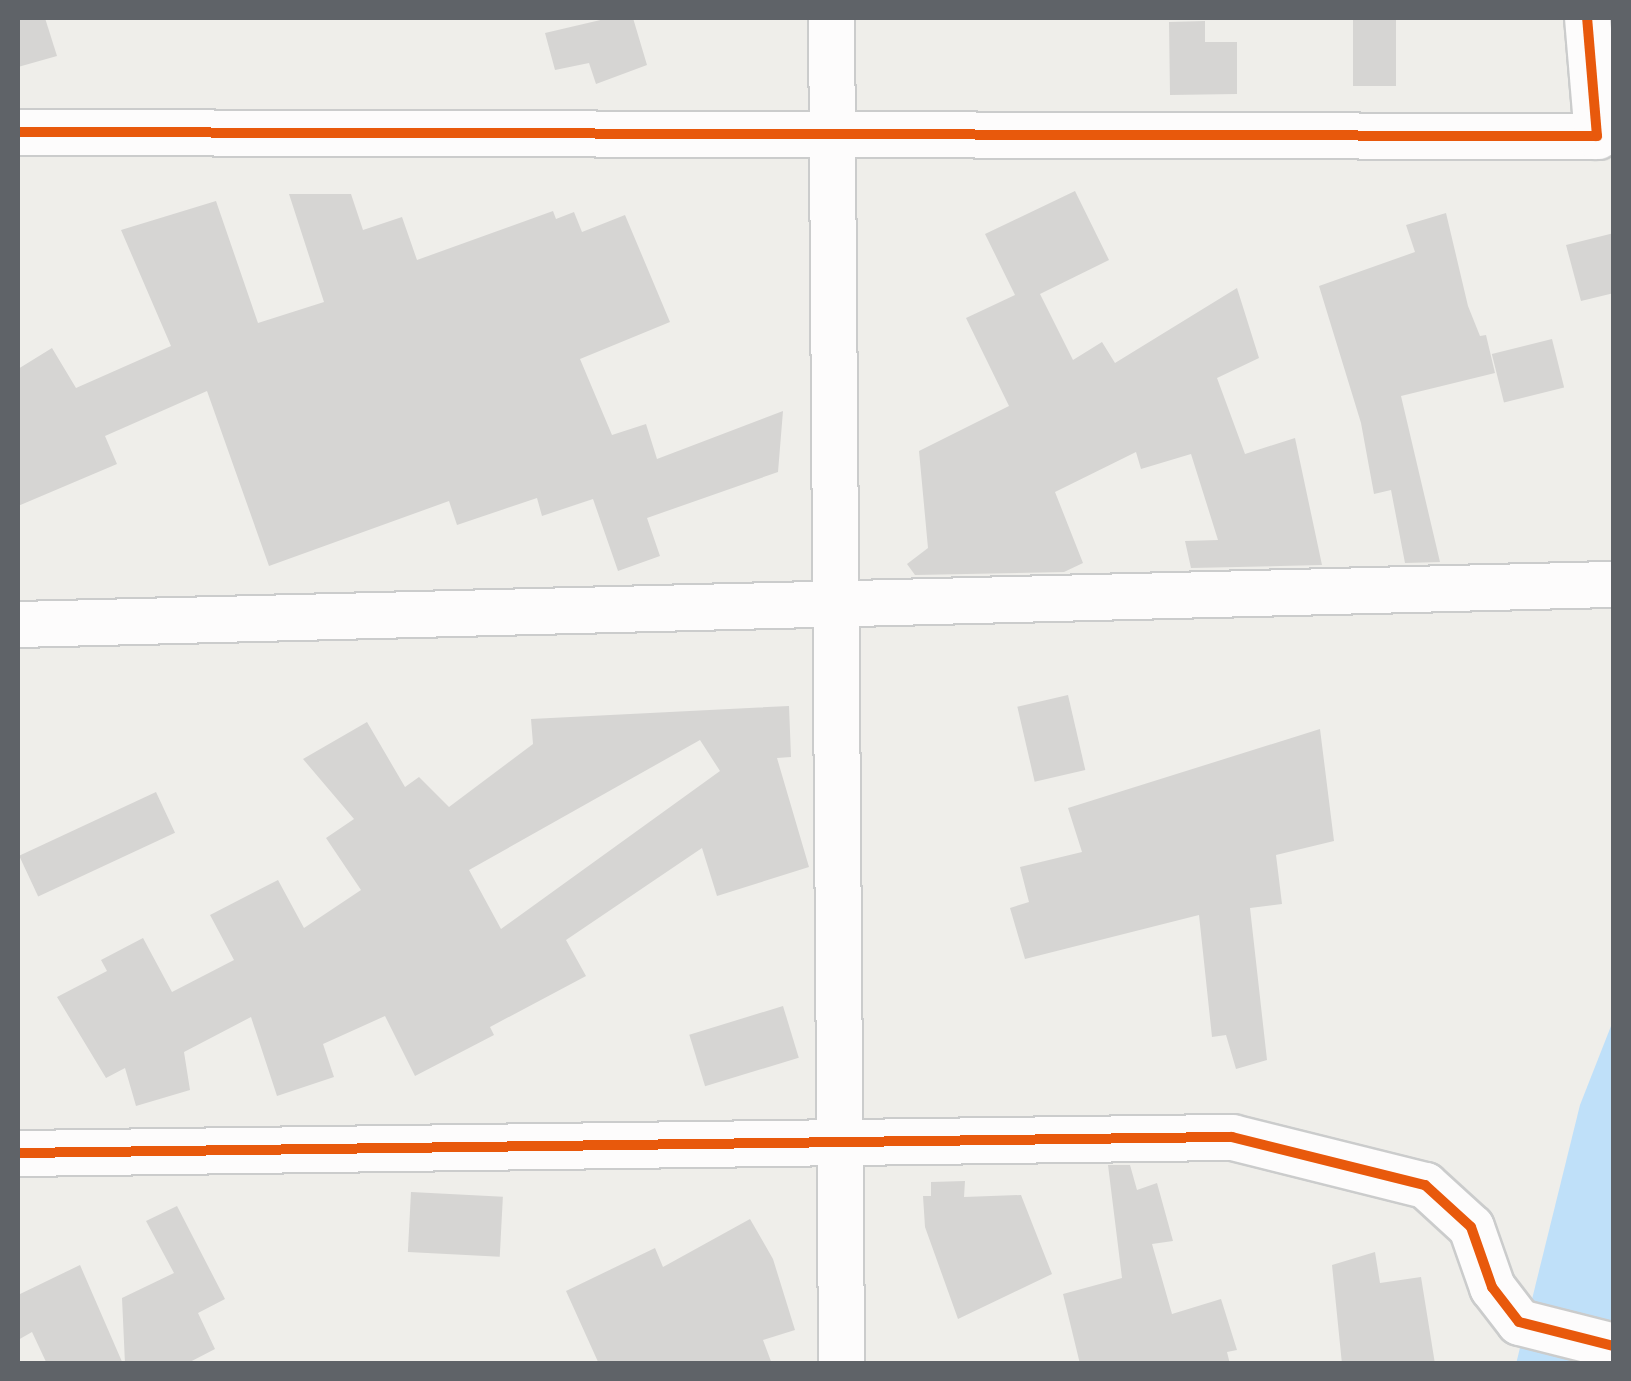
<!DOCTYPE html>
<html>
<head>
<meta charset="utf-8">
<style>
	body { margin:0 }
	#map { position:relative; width:1631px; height:1381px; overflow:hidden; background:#efeeea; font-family:"Titillium Web",sans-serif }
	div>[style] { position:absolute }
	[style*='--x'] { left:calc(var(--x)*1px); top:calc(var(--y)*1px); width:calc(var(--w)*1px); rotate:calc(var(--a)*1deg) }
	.water>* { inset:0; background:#bfe0f9 }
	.building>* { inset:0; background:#d6d5d3; transform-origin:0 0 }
	.roads { filter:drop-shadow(2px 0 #cbcccc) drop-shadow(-2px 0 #cbcccc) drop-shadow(0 2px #cbcccc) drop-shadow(0 -2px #cbcccc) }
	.street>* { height:45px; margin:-22.5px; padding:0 22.5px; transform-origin:22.5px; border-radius:22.5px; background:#fdfcfc }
	.cycleway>* { height:10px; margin:-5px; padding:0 5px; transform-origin:5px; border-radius:5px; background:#e8590c }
	span { translate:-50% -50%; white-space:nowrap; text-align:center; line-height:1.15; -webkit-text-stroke:8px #fff; paint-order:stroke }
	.frame { position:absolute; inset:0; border:20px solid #5f6368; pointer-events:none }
</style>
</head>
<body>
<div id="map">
	<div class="water">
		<div style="clip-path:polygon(1613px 1021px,1613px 1363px,1516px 1364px,1580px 1105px)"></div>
	</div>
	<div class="building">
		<div style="clip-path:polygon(18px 18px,45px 18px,57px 56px,18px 67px)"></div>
		<div style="clip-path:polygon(609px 18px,633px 18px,647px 65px,596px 84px,589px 63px,555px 70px,545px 33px)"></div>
		<div style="left:1353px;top:18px;width:43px;height:68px"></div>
		<div style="clip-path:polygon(1205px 21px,1205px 42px,1237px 42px,1237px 94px,1170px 95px,1169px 22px)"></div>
		<div style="clip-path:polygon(1075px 191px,1109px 260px,1040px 294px,1073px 360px,1102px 342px,1115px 363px,1237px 288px,1259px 358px,1217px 378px,1245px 454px,1295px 438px,1322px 565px,1191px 568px,1185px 541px,1218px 540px,1191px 454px,1141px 469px,1136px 452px,1055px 492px,1083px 563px,1064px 572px,915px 575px,907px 564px,928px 548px,919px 451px,1009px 406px,966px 318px,1015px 295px,985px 234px)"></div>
		<div style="clip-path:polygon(289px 194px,351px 194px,363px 230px,402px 217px,417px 260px,553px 211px,556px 219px,574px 212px,582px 232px,625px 215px,670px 322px,580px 359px,612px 435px,646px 424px,657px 459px,783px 411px,778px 472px,647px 518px,660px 556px,618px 571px,593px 499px,542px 516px,537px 498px,457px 525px,449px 501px,269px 566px,207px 391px,105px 436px,117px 464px,18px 506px,18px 369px,52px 348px,76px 388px,171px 346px,121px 230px,216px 201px,258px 323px,324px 302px)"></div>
		<div style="clip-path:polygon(1446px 213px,1468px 306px,1480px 336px,1486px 335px,1495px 373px,1401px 396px,1440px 562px,1405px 563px,1391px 490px,1374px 494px,1361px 423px,1319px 286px,1415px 252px,1406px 225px)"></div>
		<div style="clip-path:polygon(1614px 233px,1614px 293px,1581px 301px,1566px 245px)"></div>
		<div style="left:1552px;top:339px;width:50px;height:62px;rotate:76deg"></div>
		<div style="left:1068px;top:695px;width:77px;height:52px;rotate:77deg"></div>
		<div style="clip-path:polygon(evenodd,789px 706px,791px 757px,777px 758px,809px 867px,717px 896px,702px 848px,566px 940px,586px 976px,490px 1027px,494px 1035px,415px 1076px,385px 1016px,323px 1044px,334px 1077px,277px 1096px,251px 1017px,184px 1052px,190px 1090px,136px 1106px,125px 1068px,106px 1078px,57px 997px,107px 971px,101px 960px,143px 938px,172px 992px,234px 960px,210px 915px,278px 880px,304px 928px,361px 890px,326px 838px,354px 819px,303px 759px,367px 722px,405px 787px,419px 777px,449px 807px,533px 744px,531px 719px,789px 706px,700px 740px,720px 771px,501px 929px,469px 870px,700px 740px)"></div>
		<div style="clip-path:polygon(1320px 729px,1334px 841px,1276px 855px,1282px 904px,1250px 908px,1267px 1060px,1236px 1069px,1226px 1035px,1212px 1037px,1199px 915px,1025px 959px,1010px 908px,1029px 902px,1020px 867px,1082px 852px,1068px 808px)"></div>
		<div style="left:156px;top:792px;width:45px;height:151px;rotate:65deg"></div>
		<div style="left:783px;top:1006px;width:54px;height:98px;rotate:73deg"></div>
		<div style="clip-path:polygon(1108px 1165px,1130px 1165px,1137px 1190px,1157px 1183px,1173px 1241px,1152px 1244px,1172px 1314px,1221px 1299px,1237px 1350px,1227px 1352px,1230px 1364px,1080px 1364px,1063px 1294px,1122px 1278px)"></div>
		<div style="clip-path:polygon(965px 1181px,964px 1197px,1021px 1195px,1052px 1274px,958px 1319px,925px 1227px,923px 1196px,931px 1196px,931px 1182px)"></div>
		<div style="left:411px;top:1192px;width:92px;height:60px;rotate:3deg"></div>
		<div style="clip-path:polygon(177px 1206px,225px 1299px,198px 1313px,215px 1349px,186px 1364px,125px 1364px,122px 1298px,174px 1273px,146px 1221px)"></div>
		<div style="clip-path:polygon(750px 1219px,773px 1259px,795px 1330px,763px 1340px,772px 1364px,599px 1364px,566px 1291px,655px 1248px,663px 1267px)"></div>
		<div style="clip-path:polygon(1375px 1252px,1380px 1283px,1421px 1277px,1435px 1364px,1342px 1364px,1332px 1265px)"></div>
		<div style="clip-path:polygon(80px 1265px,123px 1364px,47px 1364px,32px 1332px,18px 1340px,18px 1295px)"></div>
	</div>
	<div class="roads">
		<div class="street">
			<div style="--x:831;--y:18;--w:1346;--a:89.57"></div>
			<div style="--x:18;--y:132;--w:1579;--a:0.15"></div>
			<div style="--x:1597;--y:136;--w:118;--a:-94.8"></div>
			<div style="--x:18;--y:624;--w:1597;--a:-1.44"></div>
			<div style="--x:18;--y:1153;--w:1214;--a:-0.76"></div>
			<div style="--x:1232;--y:1137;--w:199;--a:14"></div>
			<div style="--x:1425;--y:1185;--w:62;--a:42.4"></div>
			<div style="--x:1471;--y:1227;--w:64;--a:70.7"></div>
			<div style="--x:1492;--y:1287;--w:44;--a:52.4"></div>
			<div style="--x:1519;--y:1322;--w:98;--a:14.2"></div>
		</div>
	</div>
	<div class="cycleway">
		<div style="--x:18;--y:132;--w:1579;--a:0.15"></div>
		<div style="--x:1597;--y:136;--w:118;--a:-94.8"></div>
		<div style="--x:18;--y:1153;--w:1214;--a:-0.76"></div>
		<div style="--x:1232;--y:1137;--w:199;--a:14"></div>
		<div style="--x:1425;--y:1185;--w:62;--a:42.4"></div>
		<div style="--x:1471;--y:1227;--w:64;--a:70.7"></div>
		<div style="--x:1492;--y:1287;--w:44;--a:52.4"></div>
		<div style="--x:1519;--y:1322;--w:98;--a:14.2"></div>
	</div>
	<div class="frame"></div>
</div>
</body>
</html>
